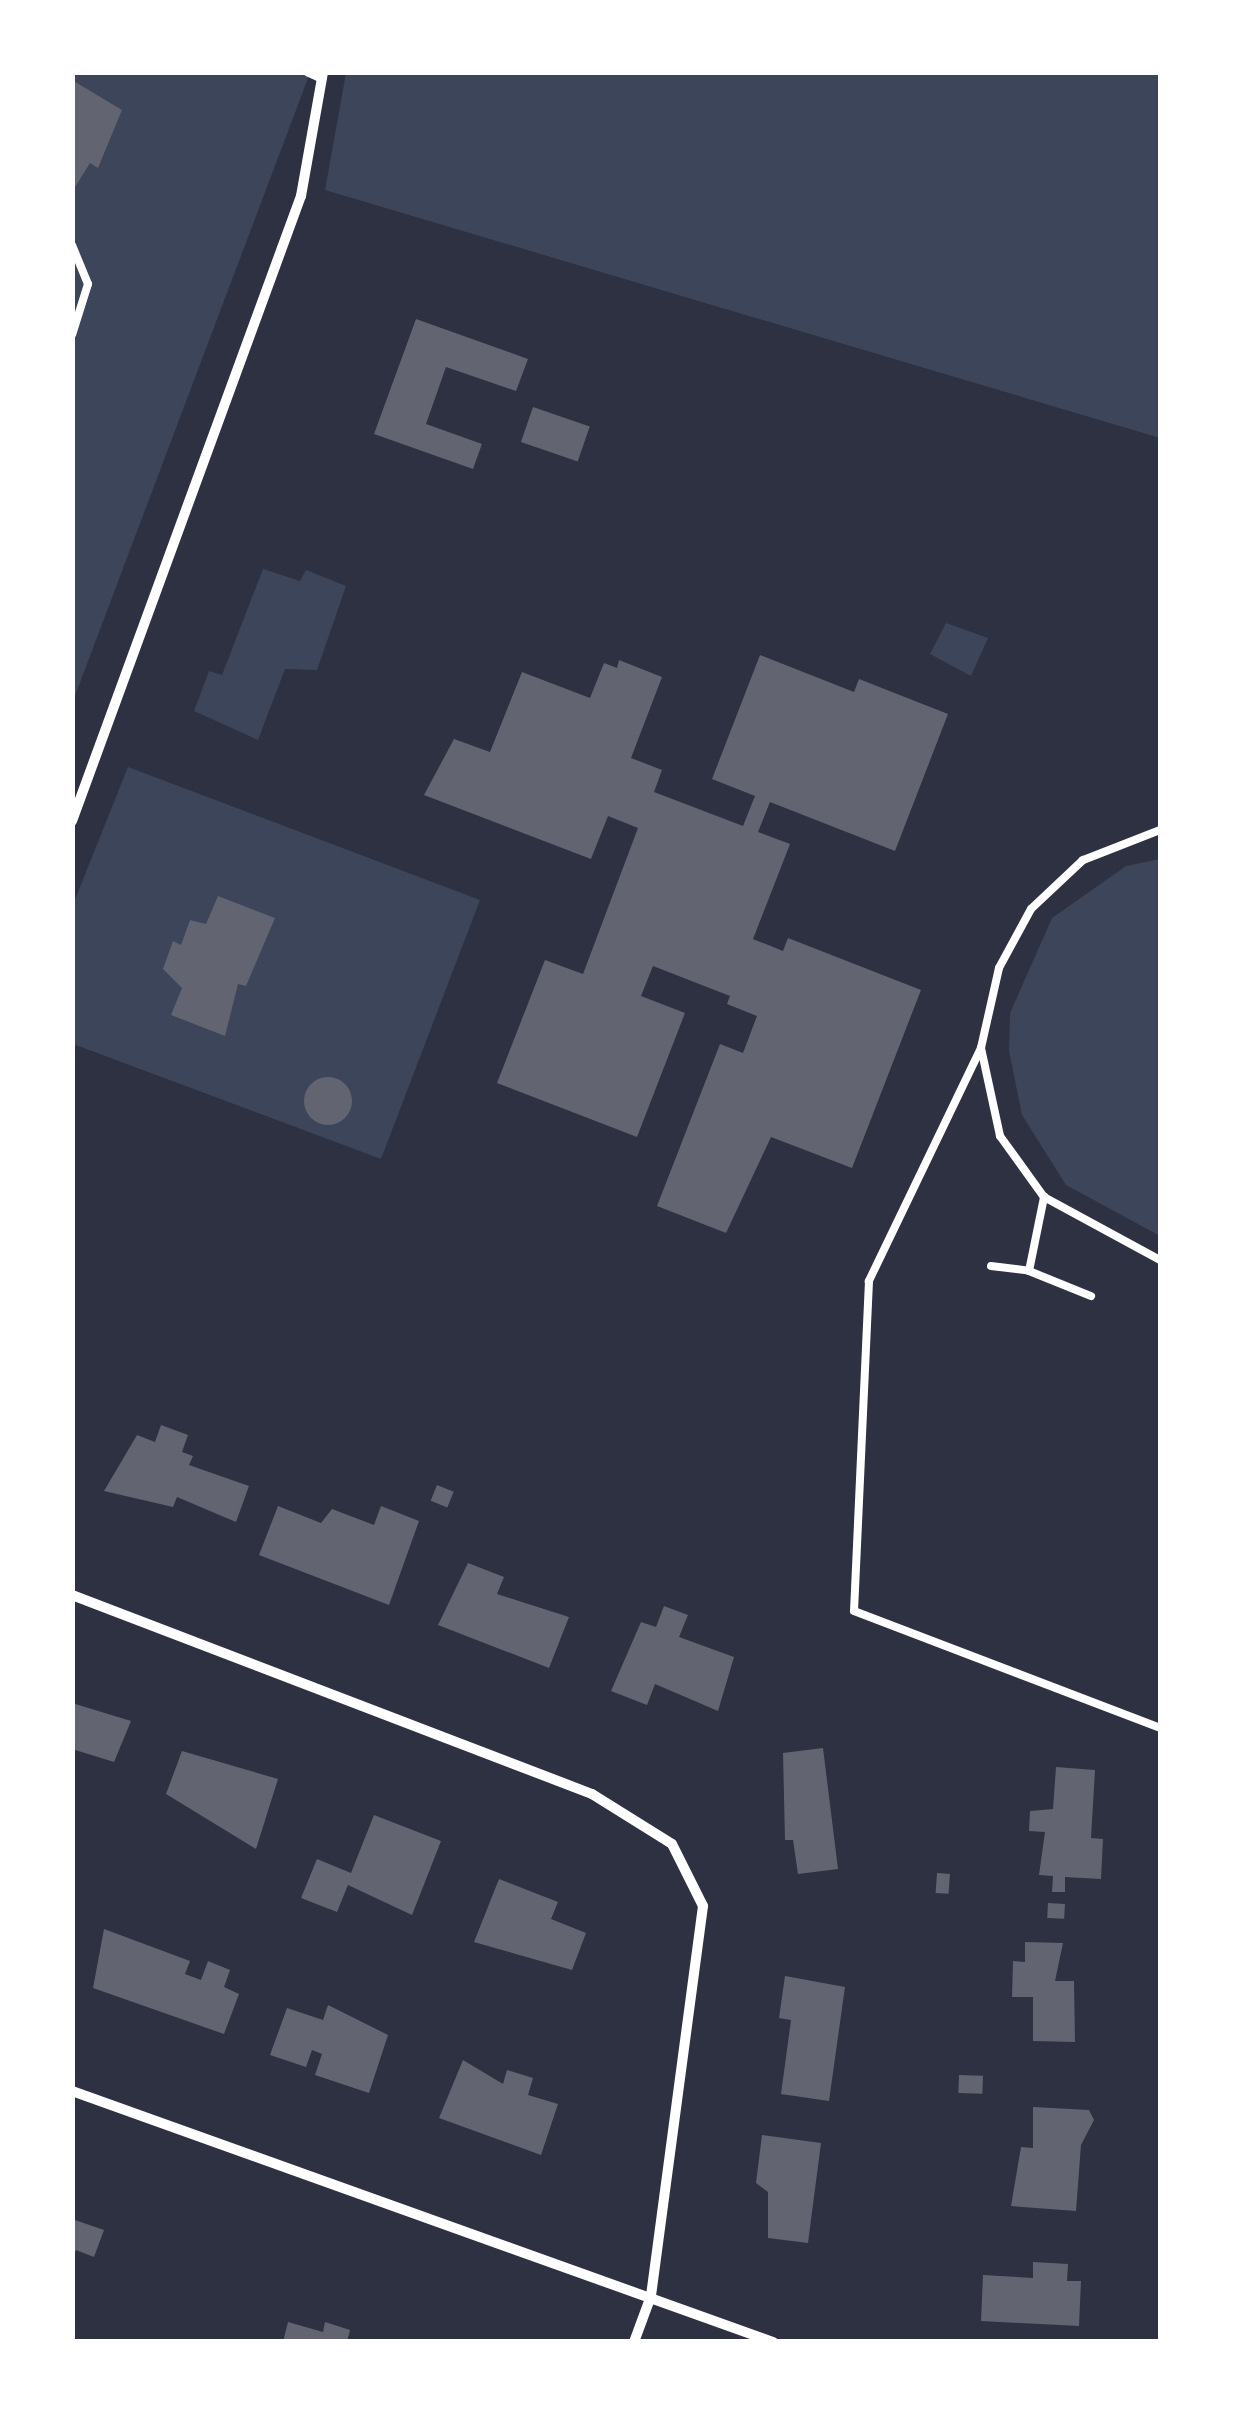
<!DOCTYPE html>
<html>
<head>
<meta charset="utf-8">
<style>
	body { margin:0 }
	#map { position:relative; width:1233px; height:2414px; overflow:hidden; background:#2d3142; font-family:"Fira Sans Condensed",sans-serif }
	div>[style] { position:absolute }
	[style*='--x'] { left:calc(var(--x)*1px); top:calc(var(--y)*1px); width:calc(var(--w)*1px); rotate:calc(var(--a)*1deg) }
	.green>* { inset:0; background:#3c4559 }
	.building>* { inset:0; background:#626471; transform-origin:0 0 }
	.round { border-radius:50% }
	.service>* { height:8px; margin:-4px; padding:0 4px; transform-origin:4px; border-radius:4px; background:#fff }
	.minor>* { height:10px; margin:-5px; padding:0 5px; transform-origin:5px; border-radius:5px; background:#fff }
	span { translate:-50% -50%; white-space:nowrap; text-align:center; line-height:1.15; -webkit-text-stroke:9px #fff; paint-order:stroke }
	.frame { position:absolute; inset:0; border:75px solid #fff; pointer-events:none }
</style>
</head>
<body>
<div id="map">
	<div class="green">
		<div style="clip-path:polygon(73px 73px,310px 73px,73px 701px)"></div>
		<div style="clip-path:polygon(346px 73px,1160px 73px,1160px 438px,325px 190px)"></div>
		<div style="clip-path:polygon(263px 569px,300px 581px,306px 570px,346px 586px,317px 670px,285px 669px,258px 740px,194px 711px,209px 671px,222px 675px)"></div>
		<div style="clip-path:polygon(946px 623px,988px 638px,971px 676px,930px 654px)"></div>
		<div style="clip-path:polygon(128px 767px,480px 900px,381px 1159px,73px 1044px,72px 907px)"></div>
		<div style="clip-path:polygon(1160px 859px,1160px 1236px,1066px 1185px,1022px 1115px,1009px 1051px,1010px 1013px,1052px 918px,1126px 866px)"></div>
	</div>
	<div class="building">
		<div style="clip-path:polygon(72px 80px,122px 110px,98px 168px,90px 163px,72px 192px)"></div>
		<div style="clip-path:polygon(416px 319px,528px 359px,516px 391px,446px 367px,426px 424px,482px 444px,473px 469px,374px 434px)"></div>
		<div style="left:533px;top:407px;width:60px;height:37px;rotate:19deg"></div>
		<div style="clip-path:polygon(760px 655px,854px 692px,859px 679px,948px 714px,895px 851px,770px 802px,758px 832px,790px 844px,753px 939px,783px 951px,788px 938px,921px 990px,852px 1168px,771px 1137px,726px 1233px,657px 1206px,720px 1044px,743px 1053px,757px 1016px,727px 1004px,730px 996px,653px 966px,641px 996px,685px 1013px,637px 1137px,497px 1083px,545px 960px,583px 974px,638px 828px,608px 816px,591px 859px,424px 795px,454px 739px,490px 752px,522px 672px,590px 698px,604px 663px,617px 668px,619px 660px,662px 677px,631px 758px,662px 770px,654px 792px,743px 826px,755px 796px,712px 779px)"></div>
		<div style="clip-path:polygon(218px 896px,275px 918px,246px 986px,238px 984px,225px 1036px,171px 1015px,182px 988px,163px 969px,173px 941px,181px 945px,190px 920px,206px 924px)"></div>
		<div class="round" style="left:304px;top:1077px;width:48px;height:48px"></div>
		<div style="clip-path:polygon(161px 1425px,188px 1435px,182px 1452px,193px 1456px,189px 1465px,249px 1486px,236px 1522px,177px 1497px,173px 1507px,104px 1491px,137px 1435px,155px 1442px)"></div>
		<div style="left:437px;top:1485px;width:18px;height:17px;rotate:22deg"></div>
		<div style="clip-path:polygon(278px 1506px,321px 1523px,332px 1509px,374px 1525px,381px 1506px,419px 1521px,389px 1605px,259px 1555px)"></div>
		<div style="clip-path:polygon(468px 1563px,504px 1577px,497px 1594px,569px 1617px,549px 1668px,438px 1625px)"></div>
		<div style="clip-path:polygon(664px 1606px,688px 1615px,679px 1637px,734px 1657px,718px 1711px,655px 1684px,647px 1705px,611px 1691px,641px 1622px,656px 1627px)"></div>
		<div style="clip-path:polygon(72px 1703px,131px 1721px,114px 1762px,72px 1749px)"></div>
		<div style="clip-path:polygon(823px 1748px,838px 1869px,798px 1874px,793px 1840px,785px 1840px,783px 1753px)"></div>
		<div style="clip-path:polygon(182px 1751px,278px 1779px,256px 1849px,166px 1794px)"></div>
		<div style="clip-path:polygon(1056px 1767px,1095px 1770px,1091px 1838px,1103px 1839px,1101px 1879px,1065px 1877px,1065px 1892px,1052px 1892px,1053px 1876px,1039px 1875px,1045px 1832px,1029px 1831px,1030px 1811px,1053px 1809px)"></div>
		<div style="clip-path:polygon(374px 1815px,441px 1841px,412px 1915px,348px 1885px,337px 1912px,301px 1898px,317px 1859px,351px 1873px)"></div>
		<div style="left:937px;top:1873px;width:13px;height:20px;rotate:4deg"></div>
		<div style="clip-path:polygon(499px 1879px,558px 1902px,551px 1919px,586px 1933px,572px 1970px,474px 1942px)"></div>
		<div style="left:1048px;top:1903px;width:17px;height:15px;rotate:3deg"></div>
		<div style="clip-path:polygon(104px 1929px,190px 1961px,185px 1974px,201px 1980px,208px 1961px,230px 1970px,224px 1987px,239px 1994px,224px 2034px,93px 1988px)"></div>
		<div style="clip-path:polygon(1025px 1942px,1063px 1943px,1055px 1981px,1074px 1981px,1075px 2042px,1033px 2041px,1033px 1997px,1012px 1997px,1013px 1961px,1025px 1962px)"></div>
		<div style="clip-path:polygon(785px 1976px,845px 1987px,829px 2101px,781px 2094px,791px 2020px,779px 2018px)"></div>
		<div style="clip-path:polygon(328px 2005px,388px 2035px,369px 2093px,315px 2075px,322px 2054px,312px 2050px,306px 2067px,270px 2055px,287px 2008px,323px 2020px)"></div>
		<div style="clip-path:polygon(463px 2060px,503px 2084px,507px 2070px,533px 2078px,528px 2095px,558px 2104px,541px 2155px,439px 2118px)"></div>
		<div style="left:959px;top:2075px;width:24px;height:18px;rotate:2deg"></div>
		<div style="clip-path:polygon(1033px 2107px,1089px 2110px,1094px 2120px,1081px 2145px,1076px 2211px,1011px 2206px,1021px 2147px,1033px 2148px)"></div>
		<div style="clip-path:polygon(762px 2135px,821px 2143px,808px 2243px,768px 2238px,768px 2192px,756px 2183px)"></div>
		<div style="clip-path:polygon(72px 2219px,104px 2230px,94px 2257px,76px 2250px,72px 2258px)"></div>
		<div style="clip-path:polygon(1033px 2262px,1068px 2264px,1067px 2281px,1081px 2281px,1079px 2326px,981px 2321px,983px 2275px,1033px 2278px)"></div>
		<div style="clip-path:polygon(288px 2322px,323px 2332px,325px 2322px,350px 2330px,347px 2342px,283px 2342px)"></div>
	</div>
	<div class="service">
		<div style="--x:307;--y:72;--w:17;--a:25"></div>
		<div style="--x:72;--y:245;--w:42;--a:67.7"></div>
		<div style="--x:88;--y:284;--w:53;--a:107.4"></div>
		<div style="--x:1160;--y:830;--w:83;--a:158.7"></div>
		<div style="--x:1083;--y:860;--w:71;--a:136.7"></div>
		<div style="--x:1031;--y:909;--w:67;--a:118.5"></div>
		<div style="--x:999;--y:968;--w:82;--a:102.7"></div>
		<div style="--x:981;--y:1048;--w:90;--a:77.8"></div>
		<div style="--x:1000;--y:1136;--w:75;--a:54.2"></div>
		<div style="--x:1044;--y:1197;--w:132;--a:28.5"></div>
		<div style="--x:981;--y:1048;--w:259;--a:115.7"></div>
		<div style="--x:869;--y:1281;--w:330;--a:92.6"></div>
		<div style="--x:854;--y:1611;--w:328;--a:20.9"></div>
		<div style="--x:991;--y:1266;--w:38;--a:7"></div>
		<div style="--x:1029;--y:1271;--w:76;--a:-78.5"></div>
		<div style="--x:1029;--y:1271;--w:67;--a:22"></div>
	</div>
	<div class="minor">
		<div style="--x:72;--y:821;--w:666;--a:-69.88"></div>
		<div style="--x:301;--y:196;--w:126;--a:-79.9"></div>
		<div style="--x:72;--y:1595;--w:557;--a:20.94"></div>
		<div style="--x:592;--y:1794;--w:94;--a:32"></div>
		<div style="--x:672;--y:1844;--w:69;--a:63.4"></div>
		<div style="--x:703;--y:1906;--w:393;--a:97.6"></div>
		<div style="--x:651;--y:2296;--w:49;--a:110.3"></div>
		<div style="--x:72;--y:2091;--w:745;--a:19.7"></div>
	</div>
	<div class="frame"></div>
</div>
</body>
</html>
